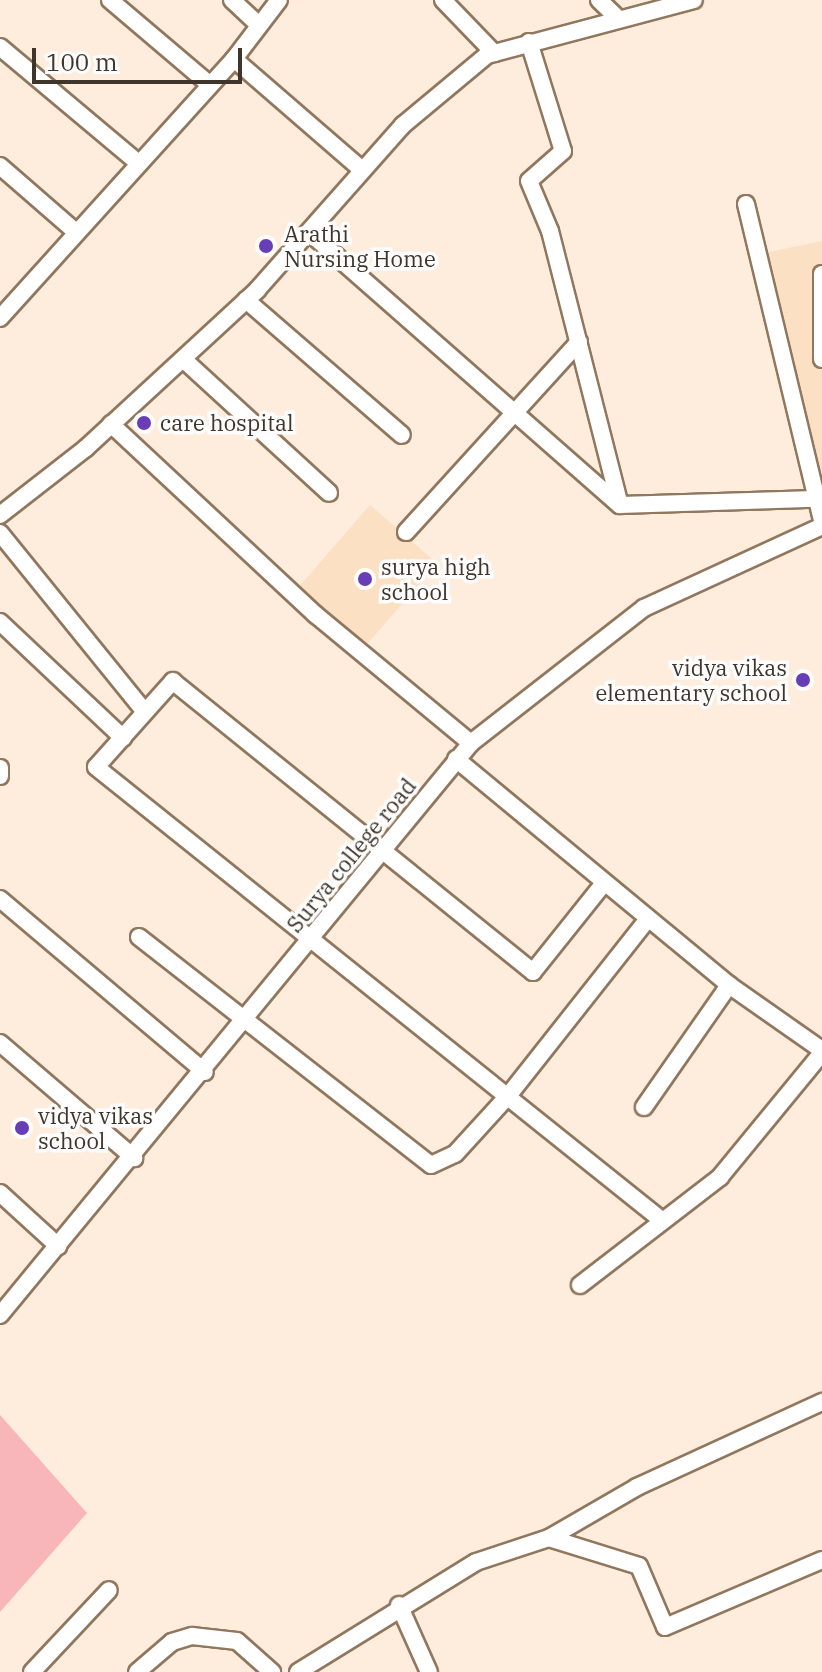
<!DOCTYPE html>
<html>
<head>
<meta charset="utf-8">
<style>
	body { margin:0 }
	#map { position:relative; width:822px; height:1672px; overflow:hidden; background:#feeddc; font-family:"IBM Plex Serif",serif }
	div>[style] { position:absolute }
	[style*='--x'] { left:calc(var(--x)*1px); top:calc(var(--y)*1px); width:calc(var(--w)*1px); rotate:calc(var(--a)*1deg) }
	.built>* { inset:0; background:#fbe0c4; transform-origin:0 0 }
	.green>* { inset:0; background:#f8b6ba }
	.roads { filter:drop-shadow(2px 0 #90775d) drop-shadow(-2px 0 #90775d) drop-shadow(0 2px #90775d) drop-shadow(0 -2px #90775d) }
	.minor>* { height:16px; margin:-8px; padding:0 8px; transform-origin:8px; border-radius:8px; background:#fff }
	.dots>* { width:22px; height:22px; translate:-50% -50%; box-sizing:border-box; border:4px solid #fdfdfd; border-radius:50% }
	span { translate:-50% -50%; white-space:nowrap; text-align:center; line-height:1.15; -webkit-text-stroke:7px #fdfdfd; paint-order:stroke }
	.poi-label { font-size:22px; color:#40352a }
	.left { translate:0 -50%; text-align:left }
	.right { translate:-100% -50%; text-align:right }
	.street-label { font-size:22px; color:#40352a }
	.scale { position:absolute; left:32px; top:48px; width:210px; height:36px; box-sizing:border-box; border:4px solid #40352a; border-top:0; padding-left:10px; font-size:24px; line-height:28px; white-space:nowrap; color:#40352a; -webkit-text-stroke:6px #fdfdfd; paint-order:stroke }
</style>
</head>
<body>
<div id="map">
	<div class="built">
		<div style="clip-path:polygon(822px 241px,822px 494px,764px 253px)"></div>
		<div style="left:370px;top:505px;width:89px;height:118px;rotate:41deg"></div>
	</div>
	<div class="green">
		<div style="clip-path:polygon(0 1415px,87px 1513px,0 1612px)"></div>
	</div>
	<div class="roads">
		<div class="minor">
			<div style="--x:110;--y:0;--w:130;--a:40.3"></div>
			<div style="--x:232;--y:0;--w:34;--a:43"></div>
			<div style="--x:443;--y:0;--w:74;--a:46.1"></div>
			<div style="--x:599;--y:0;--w:28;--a:44"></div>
			<div style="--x:529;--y:42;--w:114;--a:72.7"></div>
			<div style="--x:563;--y:151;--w:45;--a:138.6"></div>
			<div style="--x:529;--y:181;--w:54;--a:67.2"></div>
			<div style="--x:550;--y:231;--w:283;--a:75.7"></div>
			<div style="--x:0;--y:47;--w:180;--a:40"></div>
			<div style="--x:234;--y:59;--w:74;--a:-52.7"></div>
			<div style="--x:0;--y:166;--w:101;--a:41"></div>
			<div style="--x:746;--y:204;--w:326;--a:76.5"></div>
			<div style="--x:310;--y:233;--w:412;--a:41.3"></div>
			<div style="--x:620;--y:505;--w:195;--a:-1.8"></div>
			<div style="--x:822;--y:274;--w:85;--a:90"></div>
			<div style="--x:246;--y:300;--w:206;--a:40.9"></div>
			<div style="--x:0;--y:318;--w:349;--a:-47.9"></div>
			<div style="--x:234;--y:59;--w:169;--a:40.9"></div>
			<div style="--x:183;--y:359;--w:198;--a:42.5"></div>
			<div style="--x:111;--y:424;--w:280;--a:43"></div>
			<div style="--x:316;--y:615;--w:201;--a:39.6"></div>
			<div style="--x:0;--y:515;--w:109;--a:-37.9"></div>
			<div style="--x:86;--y:448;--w:233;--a:-42.7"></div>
			<div style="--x:257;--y:290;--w:220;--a:-48.5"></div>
			<div style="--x:403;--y:125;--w:109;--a:-39.8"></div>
			<div style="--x:487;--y:55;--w:214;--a:-14.9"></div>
			<div style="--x:406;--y:532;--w:257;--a:-47.7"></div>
			<div style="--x:0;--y:533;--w:230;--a:51"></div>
			<div style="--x:0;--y:622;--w:169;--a:43.3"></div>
			<div style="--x:456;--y:759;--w:354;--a:39.6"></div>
			<div style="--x:729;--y:985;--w:113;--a:35"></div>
			<div style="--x:0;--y:768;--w:8;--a:90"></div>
			<div style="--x:604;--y:883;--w:114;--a:128.6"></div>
			<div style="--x:533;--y:972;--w:463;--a:-141.1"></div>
			<div style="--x:173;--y:681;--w:115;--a:131.8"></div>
			<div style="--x:96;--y:767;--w:721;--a:38.7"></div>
			<div style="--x:0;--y:899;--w:268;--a:40.2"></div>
			<div style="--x:139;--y:937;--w:370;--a:38"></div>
			<div style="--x:431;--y:1165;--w:26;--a:-25"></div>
			<div style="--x:455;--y:1154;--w:79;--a:-47.6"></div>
			<div style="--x:508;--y:1096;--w:226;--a:-51.7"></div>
			<div style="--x:0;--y:1043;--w:177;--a:40.6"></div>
			<div style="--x:644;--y:1107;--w:149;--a:-55.1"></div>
			<div style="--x:0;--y:1193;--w:79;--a:42.4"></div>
			<div style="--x:580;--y:1285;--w:177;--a:-37.6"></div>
			<div style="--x:720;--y:1177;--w:161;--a:-50.6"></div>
			<div style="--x:0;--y:1315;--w:741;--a:-50.53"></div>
			<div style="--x:471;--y:743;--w:219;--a:-38"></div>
			<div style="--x:644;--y:608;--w:196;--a:-24.7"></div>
			<div style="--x:549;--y:1538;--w:94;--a:17.3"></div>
			<div style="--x:639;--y:1566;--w:66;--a:66.9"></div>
			<div style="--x:665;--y:1627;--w:171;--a:-23.1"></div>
			<div style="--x:399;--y:1605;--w:73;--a:65.9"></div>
			<div style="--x:32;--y:1672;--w:112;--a:-46.8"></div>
			<div style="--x:137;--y:1672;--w:46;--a:-40.6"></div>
			<div style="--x:172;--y:1642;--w:21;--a:-17"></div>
			<div style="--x:192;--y:1636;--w:45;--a:6.3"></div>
			<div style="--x:237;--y:1641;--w:47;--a:41.5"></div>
			<div style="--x:298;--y:1672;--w:209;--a:-31.7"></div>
			<div style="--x:476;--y:1562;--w:77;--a:-18.2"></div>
			<div style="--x:549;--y:1538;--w:102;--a:-30.1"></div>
			<div style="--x:637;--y:1487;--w:204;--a:-24.7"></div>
		</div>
	</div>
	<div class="dots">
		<div style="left:266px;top:246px;background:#683eb6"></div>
		<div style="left:144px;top:423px;background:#683eb6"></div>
		<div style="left:365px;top:579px;background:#683eb6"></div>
		<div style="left:803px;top:680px;background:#683eb6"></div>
		<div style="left:22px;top:1128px;background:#683eb6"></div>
	</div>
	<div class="poi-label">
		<span class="left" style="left:284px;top:246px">Arathi<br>Nursing Home</span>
		<span class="left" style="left:160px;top:423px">care hospital</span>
		<span class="left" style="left:381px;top:579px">surya high<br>school</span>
		<span class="right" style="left:787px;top:680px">vidya vikas<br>elementary school</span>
		<span class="left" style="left:38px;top:1128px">vidya vikas<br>school</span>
	</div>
	<div class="street-label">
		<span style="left:351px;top:855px;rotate:-51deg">Surya college road</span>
	</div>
	<div class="scale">100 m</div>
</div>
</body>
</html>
